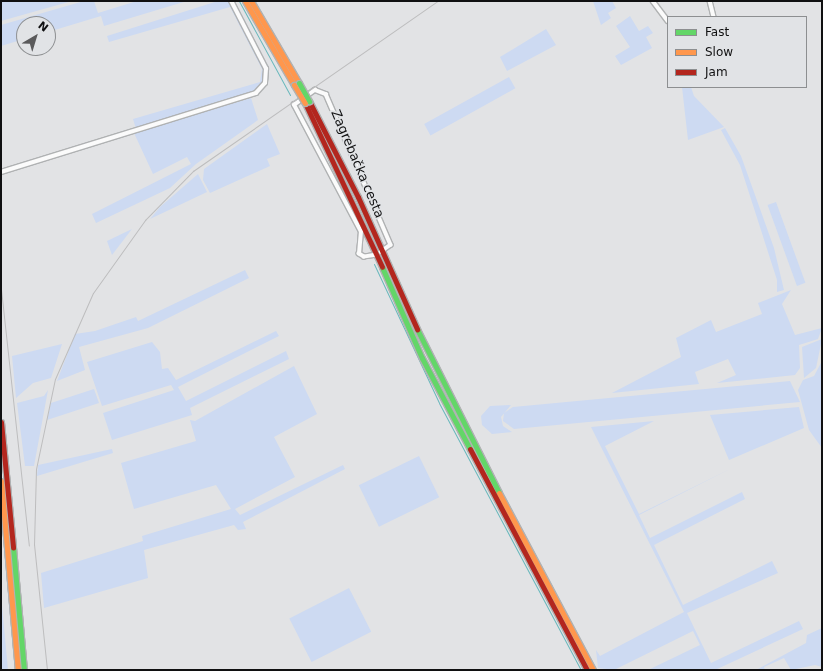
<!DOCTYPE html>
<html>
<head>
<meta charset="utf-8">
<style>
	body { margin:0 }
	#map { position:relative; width:823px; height:671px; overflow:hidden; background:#e2e3e5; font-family:"DejaVu Sans",sans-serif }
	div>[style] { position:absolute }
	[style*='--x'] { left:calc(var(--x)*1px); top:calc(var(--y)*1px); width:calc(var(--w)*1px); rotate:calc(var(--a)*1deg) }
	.green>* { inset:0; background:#cddaf2; transform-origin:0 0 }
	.stream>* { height:1px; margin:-0.5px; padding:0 0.5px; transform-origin:0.5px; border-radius:0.5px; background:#69b8bc }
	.roads { filter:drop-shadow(1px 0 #b0b2b3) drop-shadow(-1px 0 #b0b2b3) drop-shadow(0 1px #b0b2b3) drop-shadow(0 -1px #b0b2b3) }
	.street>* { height:3.5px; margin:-1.75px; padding:0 1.75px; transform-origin:1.75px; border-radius:1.75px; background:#fbfbfb }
	.fast>* { height:5px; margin:-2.5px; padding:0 2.5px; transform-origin:2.5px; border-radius:2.5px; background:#63d668 }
	.slow>* { height:5px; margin:-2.5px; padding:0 2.5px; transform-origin:2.5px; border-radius:2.5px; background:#ff974d }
	.jam>* { height:5px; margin:-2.5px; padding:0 2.5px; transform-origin:2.5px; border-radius:2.5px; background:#b3261e }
	.rail>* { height:1px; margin:-0.5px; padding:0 0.5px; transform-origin:0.5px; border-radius:0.5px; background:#bdbdbe }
	.bridges { filter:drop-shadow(1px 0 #b0b2b3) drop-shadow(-1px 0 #b0b2b3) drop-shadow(0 1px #b0b2b3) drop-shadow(0 -1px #b0b2b3) }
	.fast-bridge>* { height:5px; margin:-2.5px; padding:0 2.5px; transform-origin:2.5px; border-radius:2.5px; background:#63d668 }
	.slow-bridge>* { height:5px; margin:-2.5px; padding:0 2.5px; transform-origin:2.5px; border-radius:2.5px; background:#ff974d }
	span { translate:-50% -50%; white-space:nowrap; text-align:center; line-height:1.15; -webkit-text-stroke:3.5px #e1e3e6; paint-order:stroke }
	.street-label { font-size:13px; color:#101011 }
	.frame { position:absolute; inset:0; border:2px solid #101011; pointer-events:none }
	.legend { position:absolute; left:667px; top:16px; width:140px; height:72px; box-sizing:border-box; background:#e1e3e6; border:1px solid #8d8f91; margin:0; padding:5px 7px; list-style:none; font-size:12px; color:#101011 }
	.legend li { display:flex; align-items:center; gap:8px; height:20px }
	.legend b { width:20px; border:1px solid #8d8f91 }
	.north { position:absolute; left:16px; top:16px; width:40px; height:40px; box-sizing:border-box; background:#e1e3e6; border:1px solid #8d8f91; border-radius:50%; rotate:38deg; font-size:11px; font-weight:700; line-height:16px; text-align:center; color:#101011 }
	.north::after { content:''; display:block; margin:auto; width:14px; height:18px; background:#5a5a5b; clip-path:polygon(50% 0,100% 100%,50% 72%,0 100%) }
</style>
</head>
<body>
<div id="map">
	<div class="green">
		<div style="clip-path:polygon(1px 1px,72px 1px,1px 21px)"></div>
		<div style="clip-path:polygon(84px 1px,94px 1px,98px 13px,137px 1px,187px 1px,104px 26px,101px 16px,48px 32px,48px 24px,24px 24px,24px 39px,1px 46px,1px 25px)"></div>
		<div style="clip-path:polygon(218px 1px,228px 1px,261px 62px,264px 74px,261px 86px,252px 93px,136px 129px,133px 119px,260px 82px,262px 69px,230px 7px,109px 42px,107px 36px)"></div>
		<div style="clip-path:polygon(593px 1px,612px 1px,616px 8px,608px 13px,611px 18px,601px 25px)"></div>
		<div style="clip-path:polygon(630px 16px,639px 31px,648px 26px,653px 33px,646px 37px,652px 48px,621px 65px,615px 56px,630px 47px,616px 26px)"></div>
		<div style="clip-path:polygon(546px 29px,556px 45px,507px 71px,500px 57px)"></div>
		<div style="left:509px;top:77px;width:13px;height:97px;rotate:61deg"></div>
		<div style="clip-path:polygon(682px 87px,691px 87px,694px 96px,724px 127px,688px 140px)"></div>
		<div style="clip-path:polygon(251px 98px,258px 120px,196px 164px,170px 188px,96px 223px,92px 214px,191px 164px,187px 157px,153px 174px,134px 133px)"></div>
		<div style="clip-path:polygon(267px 124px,280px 154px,267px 159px,270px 166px,210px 193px,203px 180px,204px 169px)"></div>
		<div style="clip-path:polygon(725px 128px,741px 156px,774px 248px,784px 290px,777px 292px,777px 280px,740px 165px,721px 130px)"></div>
		<div style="clip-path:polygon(198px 174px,207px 192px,150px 219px,160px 207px)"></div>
		<div style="left:776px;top:202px;width:86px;height:9px;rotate:70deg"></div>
		<div style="clip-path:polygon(132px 229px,112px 255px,107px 241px)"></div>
		<div style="clip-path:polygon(245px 270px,249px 278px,148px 328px,79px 347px,85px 370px,57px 381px,75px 334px,95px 331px,136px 317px,138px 321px)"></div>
		<div style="clip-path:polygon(791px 290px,782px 304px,795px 335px,822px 328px,818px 339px,799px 345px,800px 368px,795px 375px,717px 383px,736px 375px,728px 359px,695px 372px,699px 384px,612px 393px,681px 357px,676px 338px,711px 320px,716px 332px,762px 314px,758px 303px)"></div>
		<div style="clip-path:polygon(276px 331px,279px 336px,178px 387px,186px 401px,286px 351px,289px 359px,190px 408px,192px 415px,112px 440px,103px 413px,174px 390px,171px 385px,102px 406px,87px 362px,152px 342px,160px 352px,162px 369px,168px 368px,176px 380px)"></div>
		<div style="clip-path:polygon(822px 339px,816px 368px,804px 378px,802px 347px)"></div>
		<div style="clip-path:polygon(62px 344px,51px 378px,33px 383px,16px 398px,12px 356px)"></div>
		<div style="clip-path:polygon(822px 361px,822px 448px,809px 430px,798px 390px,803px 380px,814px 376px)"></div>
		<div style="clip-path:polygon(294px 366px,317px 414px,274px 437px,295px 477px,235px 509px,240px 515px,343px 465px,345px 469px,243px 522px,246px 529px,238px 530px,234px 525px,144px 550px,148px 578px,44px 608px,41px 573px,143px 541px,142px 536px,231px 509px,216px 485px,134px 509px,121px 463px,196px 441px,190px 420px,195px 421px)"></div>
		<div style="clip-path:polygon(790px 381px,800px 402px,514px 429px,503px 421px,504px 413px,513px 407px)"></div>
		<div style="clip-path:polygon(94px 389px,99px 403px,47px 420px,51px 403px)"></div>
		<div style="clip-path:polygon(48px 390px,34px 466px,25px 466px,17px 403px,44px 396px)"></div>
		<div style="clip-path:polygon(511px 405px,501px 417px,503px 426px,512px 432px,492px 434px,482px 425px,481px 416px,490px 406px)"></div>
		<div style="clip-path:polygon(799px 407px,804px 428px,729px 460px,710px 415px)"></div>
		<div style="clip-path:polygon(654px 421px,605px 446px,639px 514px,732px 468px,639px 515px,650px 538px,742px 492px,745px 499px,654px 545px,683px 605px,772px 561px,778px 573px,687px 613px,711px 663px,799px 621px,803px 629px,715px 670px,648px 670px,700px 645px,693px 631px,614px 670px,598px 668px,596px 650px,600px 656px,684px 612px,591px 427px)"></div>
		<div style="clip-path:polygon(112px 449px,113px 453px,37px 476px,38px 465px)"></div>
		<div style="left:419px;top:456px;width:46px;height:67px;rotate:64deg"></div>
		<div style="left:349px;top:588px;width:49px;height:67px;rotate:63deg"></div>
		<div style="clip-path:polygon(1px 595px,8px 670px,1px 670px)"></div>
		<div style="clip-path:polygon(822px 628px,822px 667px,815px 665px,791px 670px,784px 658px,764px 667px,765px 670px,756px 670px,806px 643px,807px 635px)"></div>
	</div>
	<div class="stream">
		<div style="--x:239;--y:1;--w:107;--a:61.5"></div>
		<div style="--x:374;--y:264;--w:153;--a:64.9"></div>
		<div style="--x:439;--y:403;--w:302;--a:62"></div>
	</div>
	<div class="roads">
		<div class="street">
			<div style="--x:653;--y:1;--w:25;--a:53"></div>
			<div style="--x:710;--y:1;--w:16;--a:76"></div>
			<div style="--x:1;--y:172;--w:267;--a:-17.2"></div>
			<div style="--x:256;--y:93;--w:13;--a:-48"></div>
			<div style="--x:265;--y:83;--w:14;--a:-86"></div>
			<div style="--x:266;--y:69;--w:76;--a:-117.2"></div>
			<div style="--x:377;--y:255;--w:13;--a:171"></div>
			<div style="--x:364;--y:257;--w:6;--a:-149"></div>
			<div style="--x:359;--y:254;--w:22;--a:-85"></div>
			<div style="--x:361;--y:232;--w:144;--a:-117.8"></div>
			<div style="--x:294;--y:105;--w:26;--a:-36"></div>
			<div style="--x:315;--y:90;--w:12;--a:20"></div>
			<div style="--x:326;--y:94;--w:164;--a:66.7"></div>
			<div style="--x:391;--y:245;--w:12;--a:145"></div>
		</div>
		<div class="fast">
			<div style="--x:382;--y:267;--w:99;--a:66.3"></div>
			<div style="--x:422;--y:358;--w:103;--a:62.2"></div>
			<div style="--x:417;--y:329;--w:183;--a:63.4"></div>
			<div style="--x:13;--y:547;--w:123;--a:84.9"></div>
		</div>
		<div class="slow">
			<div style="--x:245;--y:1;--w:97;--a:59.7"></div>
			<div style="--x:251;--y:1;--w:95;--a:59.7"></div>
			<div style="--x:1;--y:481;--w:190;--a:84.9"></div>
			<div style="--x:499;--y:493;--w:200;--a:62"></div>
		</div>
		<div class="jam">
			<div style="--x:309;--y:101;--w:108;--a:63"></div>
			<div style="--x:358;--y:197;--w:145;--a:65.9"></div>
			<div style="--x:305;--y:103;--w:181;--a:64.8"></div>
			<div style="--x:1;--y:422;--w:126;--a:84.5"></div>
			<div style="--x:470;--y:449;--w:250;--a:62.1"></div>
		</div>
	</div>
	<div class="rail">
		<div style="--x:1;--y:289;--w:258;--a:83.8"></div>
		<div style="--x:47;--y:670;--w:126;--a:-95.9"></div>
		<div style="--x:34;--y:545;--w:76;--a:-88.5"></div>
		<div style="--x:36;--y:469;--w:92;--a:-78.1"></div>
		<div style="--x:55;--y:379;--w:94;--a:-66.2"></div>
		<div style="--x:93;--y:293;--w:90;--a:-54.5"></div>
		<div style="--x:145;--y:220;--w:69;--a:-45.6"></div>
		<div style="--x:193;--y:171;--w:298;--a:-34.8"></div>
	</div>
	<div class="bridges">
		<div class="fast-bridge">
			<div style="--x:299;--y:83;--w:21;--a:61"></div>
		</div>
		<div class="slow-bridge">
			<div style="--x:294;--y:85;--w:21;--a:59"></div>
		</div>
	</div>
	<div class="street-label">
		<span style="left:357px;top:164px;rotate:67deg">Zagrebačka cesta</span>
	</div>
	<div class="frame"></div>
	<ul class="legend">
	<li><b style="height:5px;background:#63d668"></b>Fast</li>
	<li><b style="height:5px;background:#ff974d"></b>Slow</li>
	<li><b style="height:5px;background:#b3261e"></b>Jam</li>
	</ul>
	<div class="north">N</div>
</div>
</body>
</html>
